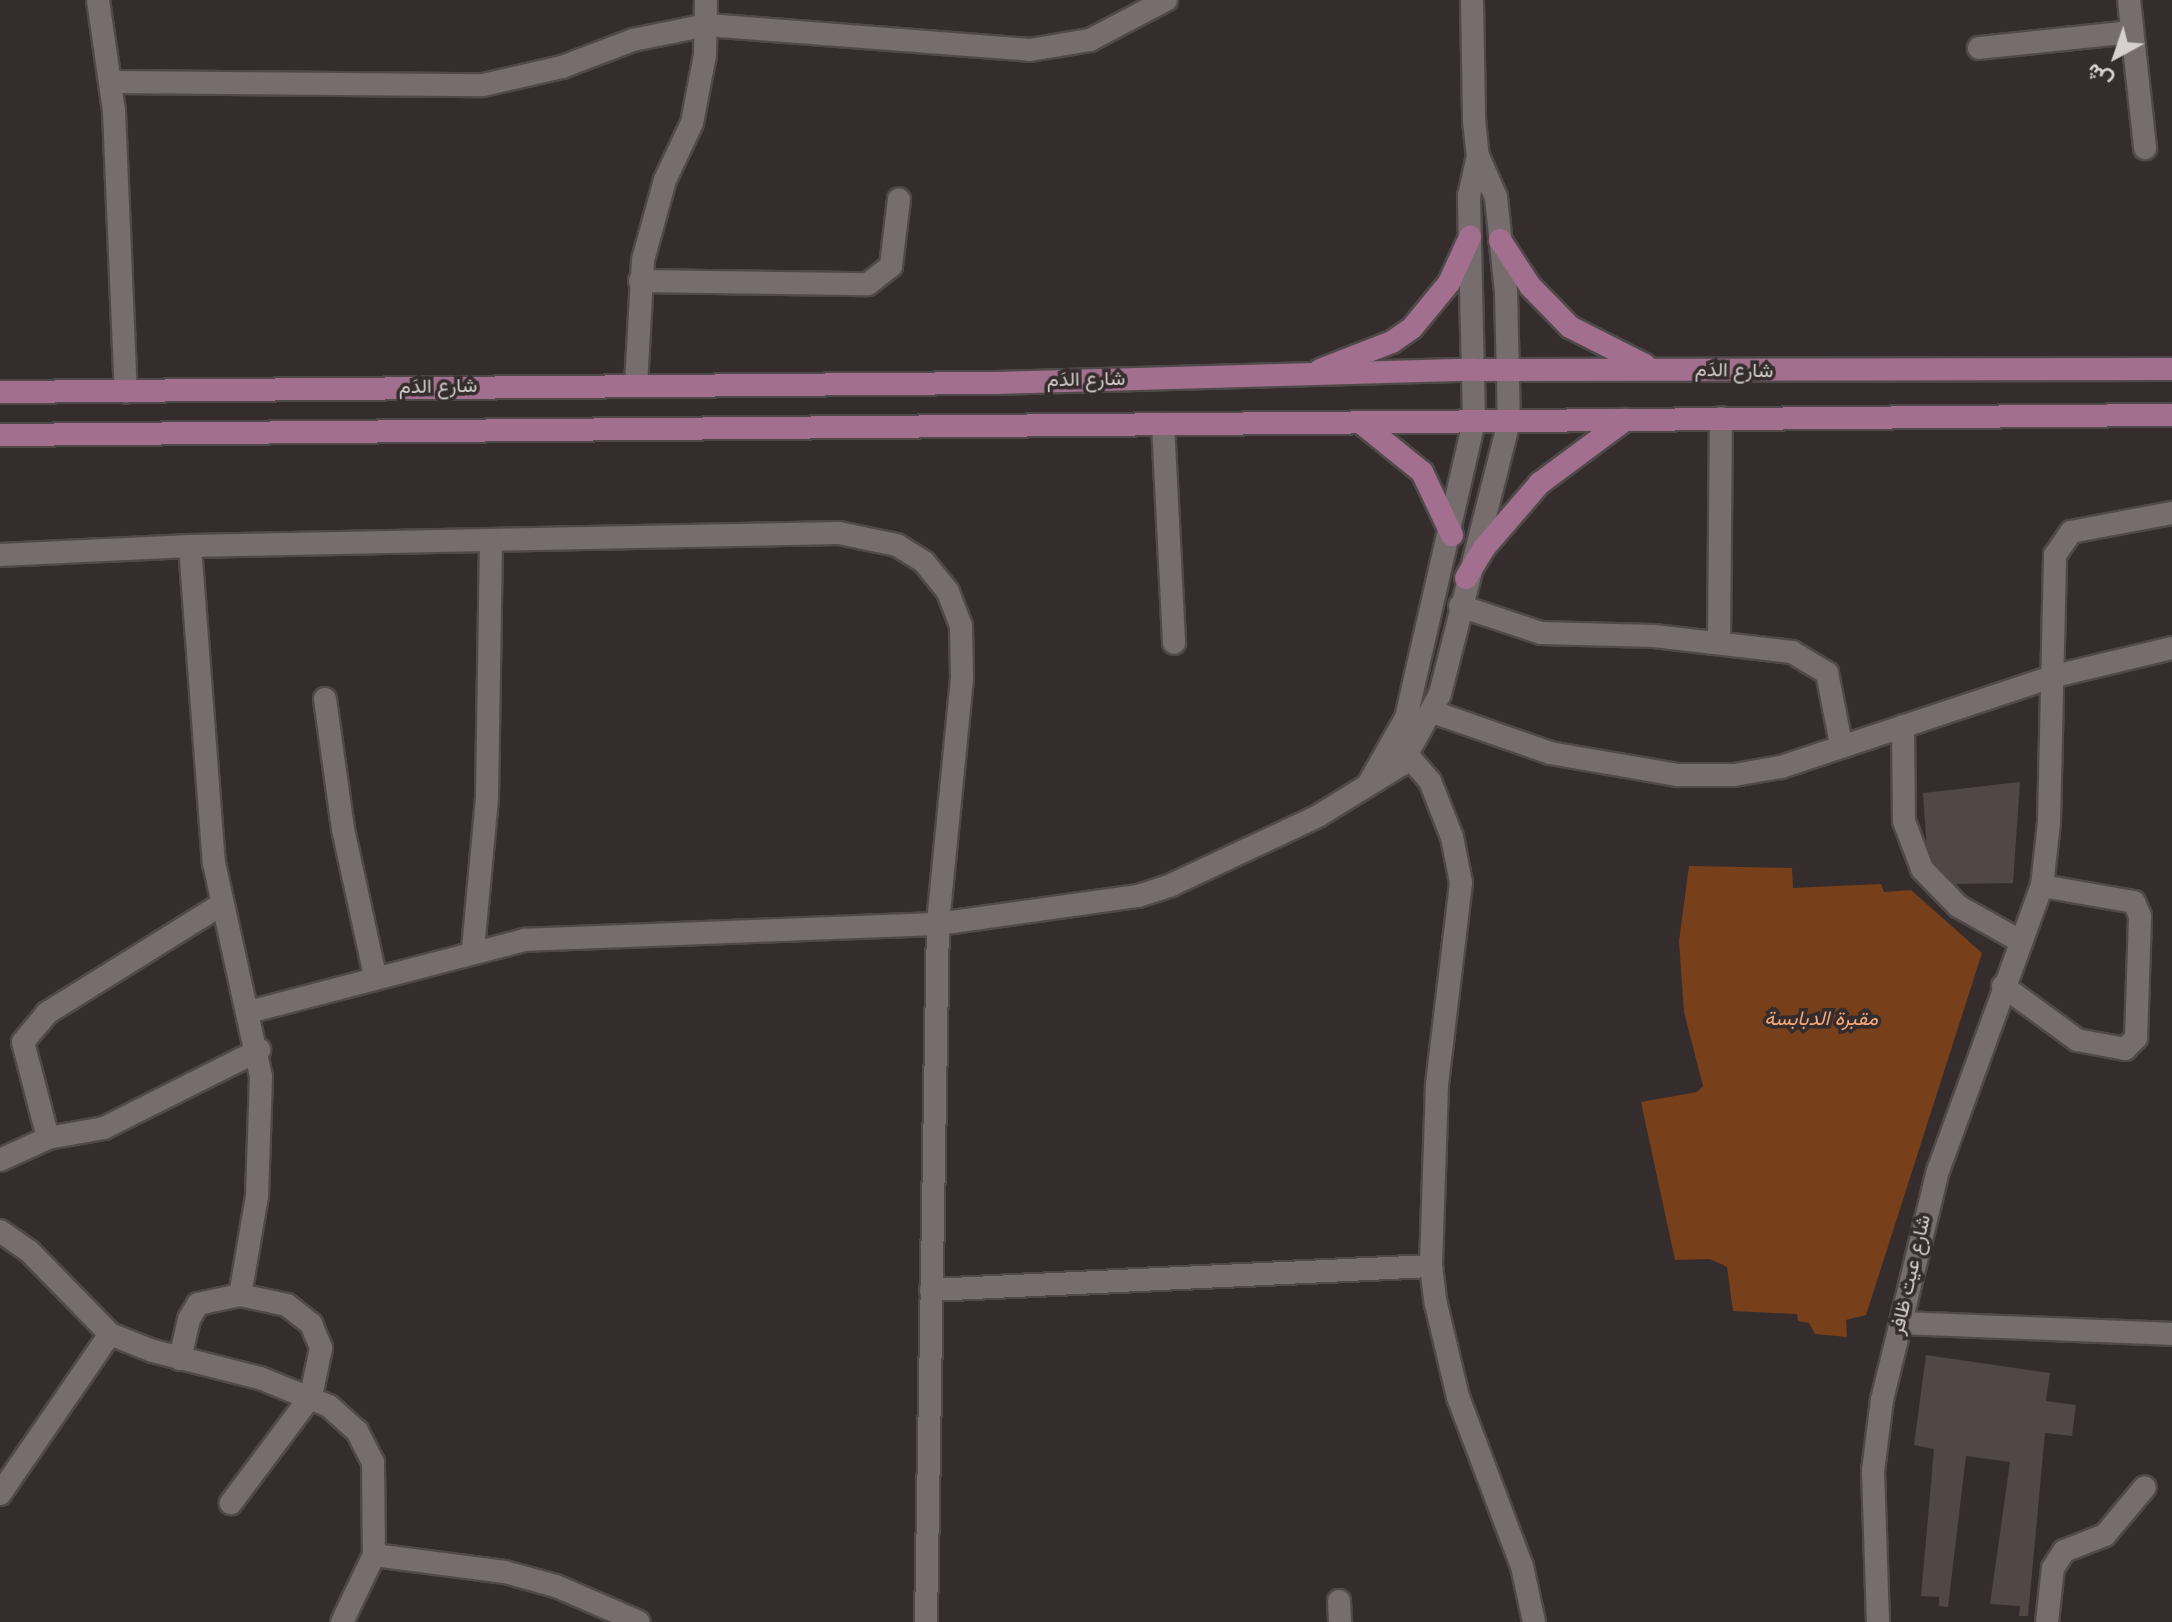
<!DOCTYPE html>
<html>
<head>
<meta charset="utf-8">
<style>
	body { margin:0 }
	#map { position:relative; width:2172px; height:1622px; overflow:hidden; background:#352c2d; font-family:Georgia,Vazirmatn,serif }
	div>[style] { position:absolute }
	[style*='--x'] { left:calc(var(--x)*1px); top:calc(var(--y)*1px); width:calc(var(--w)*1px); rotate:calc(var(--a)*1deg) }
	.green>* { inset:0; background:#77401a }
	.building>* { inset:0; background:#514745 }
	.roads { filter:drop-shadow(2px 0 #50494a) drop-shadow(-2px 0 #50494a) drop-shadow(0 2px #50494a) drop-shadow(0 -2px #50494a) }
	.minor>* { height:22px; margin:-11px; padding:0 11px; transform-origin:11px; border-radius:11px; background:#776c6e }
	.tertiary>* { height:22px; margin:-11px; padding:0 11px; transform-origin:11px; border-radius:11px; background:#776c6e }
	.primary>* { height:22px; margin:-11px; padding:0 11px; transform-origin:11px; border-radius:11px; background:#a2708e }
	span { translate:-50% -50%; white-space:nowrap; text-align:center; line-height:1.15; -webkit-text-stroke:7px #352c2d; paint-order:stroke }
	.street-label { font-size:20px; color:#d6d0d1 }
	.park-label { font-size:20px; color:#faa976; font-style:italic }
	.north { position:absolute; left:2076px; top:16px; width:80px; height:80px; -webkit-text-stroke:6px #352c2d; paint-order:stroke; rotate:220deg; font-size:22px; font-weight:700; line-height:32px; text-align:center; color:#d6d0d1 }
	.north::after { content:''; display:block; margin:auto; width:28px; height:36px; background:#d6d0d1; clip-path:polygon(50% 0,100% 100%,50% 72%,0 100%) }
</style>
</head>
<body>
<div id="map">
	<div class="green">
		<div style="clip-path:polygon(1689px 866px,1792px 868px,1793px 888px,1881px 884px,1884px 892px,1911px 890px,1982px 953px,1866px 1315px,1846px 1320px,1847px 1337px,1815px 1334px,1809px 1323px,1798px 1321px,1797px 1314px,1733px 1311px,1727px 1267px,1710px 1259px,1675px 1260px,1641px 1102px,1697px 1092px,1703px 1086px,1684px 1012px,1679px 941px)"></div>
	</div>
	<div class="building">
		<div style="clip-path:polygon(2020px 782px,2013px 883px,1951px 884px,1928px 866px,1923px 793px)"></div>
		<div style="clip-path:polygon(1926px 1355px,2050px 1373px,2046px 1401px,2076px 1405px,2072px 1436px,2045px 1433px,2028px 1616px,2019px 1616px,2020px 1606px,1990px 1604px,2010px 1462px,1966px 1456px,1948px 1607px,1939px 1606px,1939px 1597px,1921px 1596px,1934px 1449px,1914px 1445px)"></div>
	</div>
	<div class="roads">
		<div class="minor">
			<div style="--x:98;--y:0;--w:112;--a:81.8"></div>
			<div style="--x:114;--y:111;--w:281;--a:87.6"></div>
			<div style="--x:2129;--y:0;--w:149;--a:83.8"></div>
			<div style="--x:1979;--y:48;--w:152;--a:-6"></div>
			<div style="--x:112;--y:82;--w:371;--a:0.5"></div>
			<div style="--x:483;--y:85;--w:81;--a:-12.8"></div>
			<div style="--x:562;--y:67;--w:76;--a:-20.8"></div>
			<div style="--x:633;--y:40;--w:76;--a:-11.5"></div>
			<div style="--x:707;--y:25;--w:324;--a:4.4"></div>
			<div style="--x:1030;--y:50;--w:61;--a:-9.5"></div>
			<div style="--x:1090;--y:40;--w:86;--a:-27.8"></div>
			<div style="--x:640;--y:281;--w:228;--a:0.8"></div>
			<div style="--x:868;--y:284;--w:29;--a:-38"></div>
			<div style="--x:891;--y:266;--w:67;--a:-83.2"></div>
			<div style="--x:636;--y:385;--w:125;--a:-86.8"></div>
			<div style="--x:643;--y:260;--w:83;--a:-74.6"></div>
			<div style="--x:665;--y:180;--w:63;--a:-64.7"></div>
			<div style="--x:692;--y:123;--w:69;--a:-79.2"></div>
			<div style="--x:705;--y:55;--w:55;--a:-89"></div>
			<div style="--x:1163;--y:424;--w:219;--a:87.1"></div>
			<div style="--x:190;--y:546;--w:318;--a:85.7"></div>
			<div style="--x:214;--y:863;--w:218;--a:77.6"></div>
			<div style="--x:261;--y:1076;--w:120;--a:91.9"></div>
			<div style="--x:257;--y:1196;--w:100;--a:99.7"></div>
			<div style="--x:240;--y:1295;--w:48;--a:12"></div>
			<div style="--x:287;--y:1305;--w:31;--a:38"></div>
			<div style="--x:311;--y:1324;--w:26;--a:67"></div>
			<div style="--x:321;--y:1348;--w:49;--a:101.8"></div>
			<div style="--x:311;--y:1396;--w:134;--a:126.8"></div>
			<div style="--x:0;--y:555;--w:190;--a:-2.7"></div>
			<div style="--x:190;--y:546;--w:649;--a:-1.15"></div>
			<div style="--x:839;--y:533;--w:59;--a:11.7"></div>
			<div style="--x:897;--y:545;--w:32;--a:32"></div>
			<div style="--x:924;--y:562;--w:38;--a:51"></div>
			<div style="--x:948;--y:592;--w:36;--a:69"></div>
			<div style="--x:961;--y:626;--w:52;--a:88.9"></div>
			<div style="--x:962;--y:678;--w:247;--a:95.6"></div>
			<div style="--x:938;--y:924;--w:413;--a:177.8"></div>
			<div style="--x:525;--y:940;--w:285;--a:165.4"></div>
			<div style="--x:1460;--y:606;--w:85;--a:18.4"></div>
			<div style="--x:1541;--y:633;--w:113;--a:1.5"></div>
			<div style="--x:1654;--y:636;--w:139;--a:6.6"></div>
			<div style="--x:1792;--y:652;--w:41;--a:31"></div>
			<div style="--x:1827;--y:673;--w:72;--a:78.8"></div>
			<div style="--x:1719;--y:642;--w:224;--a:-89.5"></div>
			<div style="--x:325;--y:699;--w:131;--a:82.1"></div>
			<div style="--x:343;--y:829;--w:150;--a:77.7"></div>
			<div style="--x:1433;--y:712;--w:124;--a:19.3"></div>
			<div style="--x:1550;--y:753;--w:130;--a:9.8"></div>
			<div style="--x:1678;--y:775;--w:56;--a:0"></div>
			<div style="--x:1734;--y:775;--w:48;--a:-9.7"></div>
			<div style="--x:1781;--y:767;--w:285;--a:-18.4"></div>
			<div style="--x:2051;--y:677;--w:124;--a:-13.5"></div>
			<div style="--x:1903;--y:726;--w:95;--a:89.4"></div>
			<div style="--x:1904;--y:821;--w:51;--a:69.4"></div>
			<div style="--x:1922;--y:869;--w:52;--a:45.8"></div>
			<div style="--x:1958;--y:906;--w:73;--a:29.4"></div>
			<div style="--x:1395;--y:741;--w:53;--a:48.8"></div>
			<div style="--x:1430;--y:781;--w:60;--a:68.6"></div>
			<div style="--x:1452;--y:837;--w:47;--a:78.9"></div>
			<div style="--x:1461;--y:883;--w:202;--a:96.8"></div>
			<div style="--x:1437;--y:1084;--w:182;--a:91.9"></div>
			<div style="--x:1431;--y:1266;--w:38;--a:83"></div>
			<div style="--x:1436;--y:1304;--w:96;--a:76.7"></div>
			<div style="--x:1458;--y:1397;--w:181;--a:69.3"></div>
			<div style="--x:1522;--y:1566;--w:57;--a:77.9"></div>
			<div style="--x:1369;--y:783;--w:75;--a:-60.4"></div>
			<div style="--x:1406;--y:718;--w:306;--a:-77.1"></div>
			<div style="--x:473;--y:949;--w:153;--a:-84.7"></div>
			<div style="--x:487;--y:797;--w:255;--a:-89.1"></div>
			<div style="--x:2003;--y:986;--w:92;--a:36.1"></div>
			<div style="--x:2077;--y:1040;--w:49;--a:10.6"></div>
			<div style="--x:2125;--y:1049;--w:16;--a:-45"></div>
			<div style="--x:2136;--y:1038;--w:122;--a:-88.1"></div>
			<div style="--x:2140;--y:916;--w:15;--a:-113"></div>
			<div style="--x:2134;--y:902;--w:93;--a:-170.1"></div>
			<div style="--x:48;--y:1138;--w:99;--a:-104.6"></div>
			<div style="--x:23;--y:1042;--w:38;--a:-50"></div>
			<div style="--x:47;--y:1013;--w:206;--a:-31.9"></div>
			<div style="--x:0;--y:1160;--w:53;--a:-24.6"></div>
			<div style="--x:48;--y:1138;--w:57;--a:-10.1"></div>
			<div style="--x:104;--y:1128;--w:174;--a:-26.7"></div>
			<div style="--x:0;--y:1231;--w:35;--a:35"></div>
			<div style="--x:29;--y:1251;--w:116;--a:45.7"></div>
			<div style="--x:110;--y:1334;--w:46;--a:21.6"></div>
			<div style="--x:153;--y:1351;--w:110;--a:14.2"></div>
			<div style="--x:260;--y:1378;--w:74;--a:22.1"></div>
			<div style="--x:329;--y:1406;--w:38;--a:42"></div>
			<div style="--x:357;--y:1431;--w:35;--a:63"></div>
			<div style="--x:373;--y:1462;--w:93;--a:89.4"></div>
			<div style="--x:931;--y:1290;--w:501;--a:-2.75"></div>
			<div style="--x:1901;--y:1323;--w:271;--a:2.3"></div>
			<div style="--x:180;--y:1359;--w:41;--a:-77.3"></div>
			<div style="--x:189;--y:1319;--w:17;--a:-59"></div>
			<div style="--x:198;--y:1304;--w:43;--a:-12.1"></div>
			<div style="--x:0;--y:1494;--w:194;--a:-55.5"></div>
			<div style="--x:1339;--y:1601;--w:21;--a:87"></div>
			<div style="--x:342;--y:1622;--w:74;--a:-64.5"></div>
			<div style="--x:374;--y:1555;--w:132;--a:7.4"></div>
			<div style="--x:505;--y:1572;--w:53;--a:15.4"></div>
			<div style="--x:556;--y:1586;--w:90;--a:23.4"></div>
			<div style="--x:926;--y:1622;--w:698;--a:-89.02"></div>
			<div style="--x:938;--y:924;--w:202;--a:-8"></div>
			<div style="--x:1138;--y:896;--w:35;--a:-18"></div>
			<div style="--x:1171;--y:885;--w:162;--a:-25.1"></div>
			<div style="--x:1318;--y:816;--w:97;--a:-31.6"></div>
			<div style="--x:1401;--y:765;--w:81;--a:-61.2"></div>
			<div style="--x:1440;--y:694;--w:282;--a:-75.8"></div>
			<div style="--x:1878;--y:1622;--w:151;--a:-91.9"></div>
			<div style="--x:1873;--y:1471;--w:72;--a:-82.8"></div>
			<div style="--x:1882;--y:1400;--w:236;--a:-76.3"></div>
			<div style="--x:1938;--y:1171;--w:303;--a:-70"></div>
			<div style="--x:2042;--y:886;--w:63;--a:-83.7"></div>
			<div style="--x:2049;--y:823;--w:268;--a:-88.7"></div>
			<div style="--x:2055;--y:555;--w:28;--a:-55"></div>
			<div style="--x:2071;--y:532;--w:103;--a:-10.7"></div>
			<div style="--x:2047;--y:1622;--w:54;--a:-83.7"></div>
			<div style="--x:2053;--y:1568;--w:20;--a:-57"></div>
			<div style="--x:2064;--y:1551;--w:44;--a:-21.3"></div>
			<div style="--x:2105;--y:1535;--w:62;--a:-50.2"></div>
		</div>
		<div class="tertiary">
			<div style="--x:1472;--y:0;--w:120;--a:89"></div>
			<div style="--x:1474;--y:120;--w:36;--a:84"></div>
			<div style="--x:1478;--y:156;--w:45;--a:66.3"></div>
			<div style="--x:1496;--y:197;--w:96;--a:84"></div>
			<div style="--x:1506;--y:292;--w:129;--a:88.7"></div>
			<div style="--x:1474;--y:420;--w:224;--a:-91.3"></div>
			<div style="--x:1469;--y:196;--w:41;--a:-77.3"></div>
		</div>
		<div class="primary">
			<div style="--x:1500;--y:240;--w:55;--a:56.9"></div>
			<div style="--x:1530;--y:286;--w:57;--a:45.7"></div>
			<div style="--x:1570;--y:327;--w:84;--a:26.9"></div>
			<div style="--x:1320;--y:370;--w:77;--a:-21.3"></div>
			<div style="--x:1392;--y:342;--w:24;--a:-35"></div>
			<div style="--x:1412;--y:328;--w:58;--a:-50.6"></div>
			<div style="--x:1449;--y:283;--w:51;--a:-65.5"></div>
			<div style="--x:0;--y:392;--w:995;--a:-0.52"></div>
			<div style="--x:995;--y:383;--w:480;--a:-1.6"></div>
			<div style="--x:1475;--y:370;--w:697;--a:-0.08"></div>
			<div style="--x:1360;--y:422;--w:80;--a:38.9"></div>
			<div style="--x:1422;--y:472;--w:70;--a:64.5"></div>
			<div style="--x:0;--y:435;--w:2172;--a:-0.53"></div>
			<div style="--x:1466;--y:578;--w:35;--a:-59"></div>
			<div style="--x:1484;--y:548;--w:86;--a:-49.3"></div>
			<div style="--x:1540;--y:483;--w:106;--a:-36.5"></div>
		</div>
	</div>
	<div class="street-label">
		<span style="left:1734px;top:372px;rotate:1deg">شارع الدَم</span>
		<span style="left:1086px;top:381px;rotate:-1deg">شارع الدَم</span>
		<span style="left:438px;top:388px;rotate:-1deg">شارع الدَم</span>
		<span style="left:1912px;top:1275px;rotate:-77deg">شارع عيت ظافر</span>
	</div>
	<div class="park-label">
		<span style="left:1821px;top:1020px">مقبرة الدبابسة</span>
	</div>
	<div class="north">ش</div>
</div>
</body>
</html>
